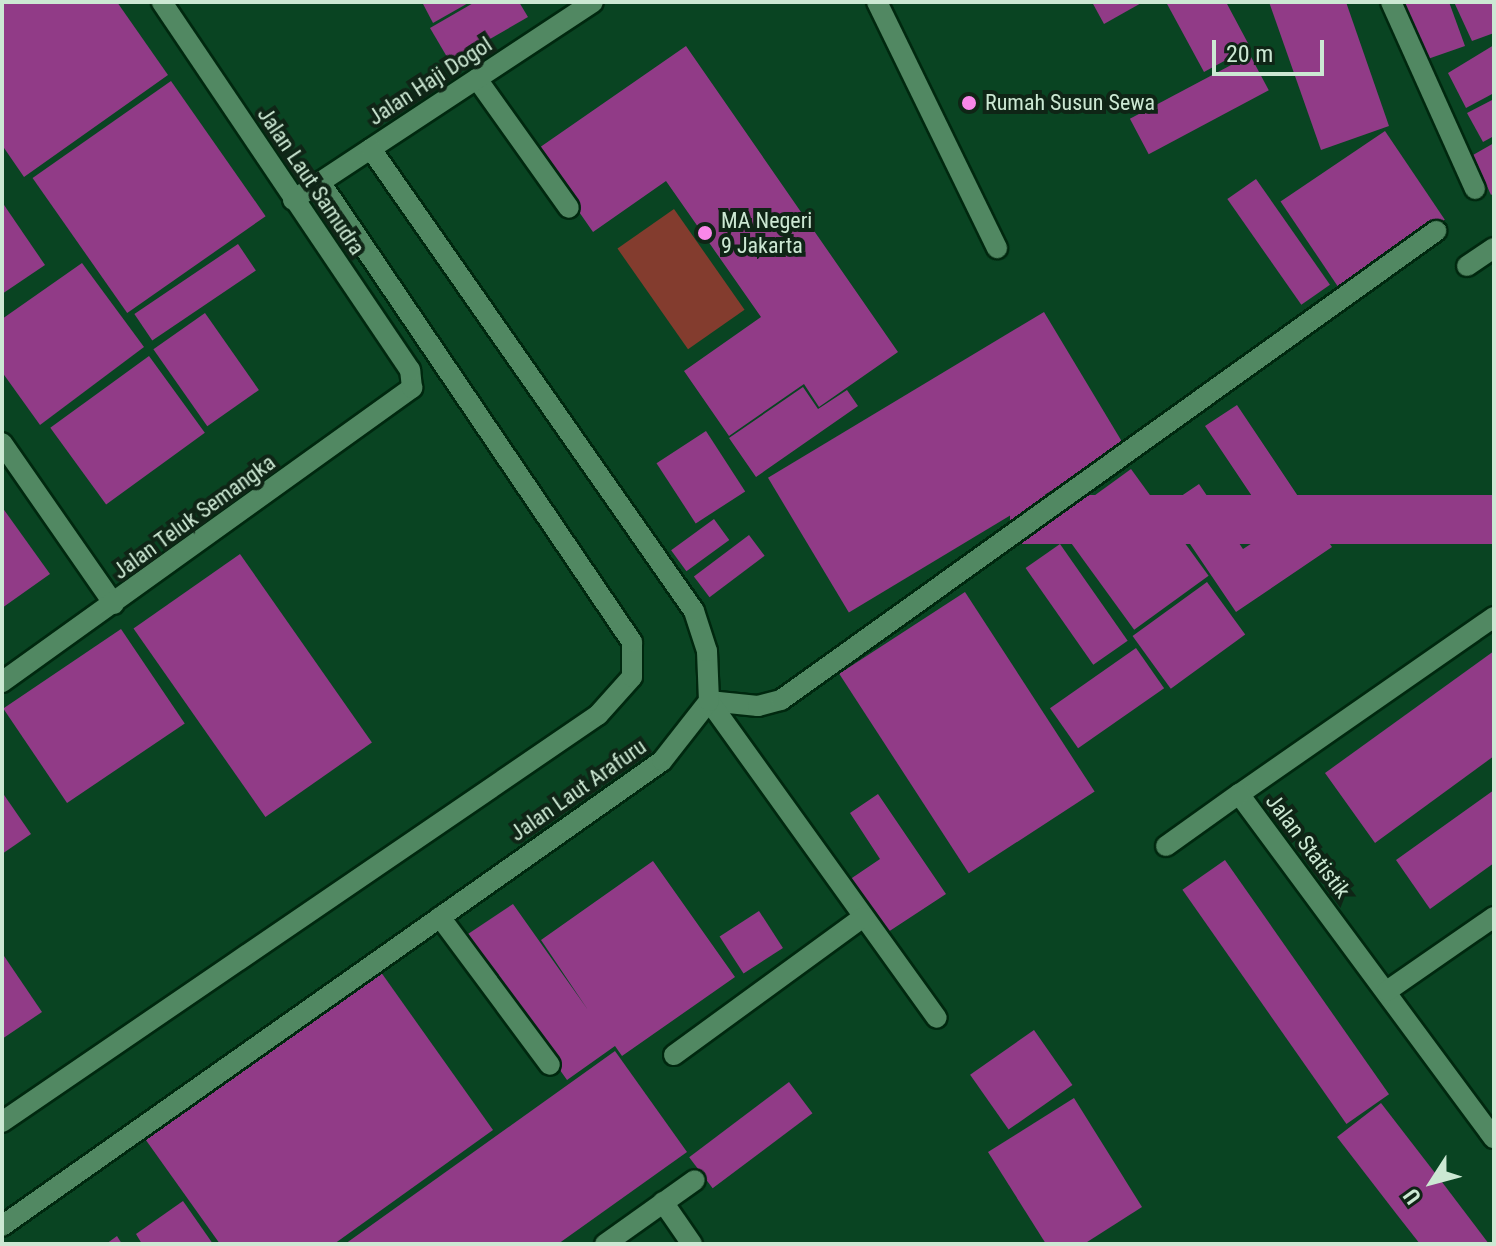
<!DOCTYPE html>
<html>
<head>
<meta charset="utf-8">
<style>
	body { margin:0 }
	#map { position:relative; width:1496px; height:1246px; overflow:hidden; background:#094422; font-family:"Roboto Condensed",sans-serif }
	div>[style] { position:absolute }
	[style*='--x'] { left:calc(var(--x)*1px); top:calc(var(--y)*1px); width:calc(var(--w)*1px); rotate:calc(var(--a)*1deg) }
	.green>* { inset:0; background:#833c2e; transform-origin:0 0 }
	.building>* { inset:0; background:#913b87; transform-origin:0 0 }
	.roads { filter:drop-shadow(2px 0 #00280f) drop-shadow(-2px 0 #00280f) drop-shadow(0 2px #00280f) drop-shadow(0 -2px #00280f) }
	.minor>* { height:20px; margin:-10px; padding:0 10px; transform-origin:10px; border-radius:10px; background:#518862 }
	.dots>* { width:22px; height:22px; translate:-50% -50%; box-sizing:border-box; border:4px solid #0f2516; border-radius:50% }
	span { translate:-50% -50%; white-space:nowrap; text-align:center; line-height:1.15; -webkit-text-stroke:8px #0f2516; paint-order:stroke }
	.street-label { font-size:22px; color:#cce8d3 }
	.poi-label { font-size:22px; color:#cce8d3 }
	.left { translate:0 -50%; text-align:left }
	.frame { position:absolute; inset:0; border:4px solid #cce8d3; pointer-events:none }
	.north { position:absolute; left:1392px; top:1142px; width:80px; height:80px; -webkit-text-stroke:6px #0f2516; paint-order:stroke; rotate:234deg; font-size:22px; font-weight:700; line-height:32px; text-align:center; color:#cce8d3 }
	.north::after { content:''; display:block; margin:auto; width:28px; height:36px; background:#cce8d3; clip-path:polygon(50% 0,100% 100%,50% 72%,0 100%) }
	.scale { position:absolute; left:1212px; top:40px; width:112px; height:36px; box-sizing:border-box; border:4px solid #cce8d3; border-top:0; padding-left:10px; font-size:24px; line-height:28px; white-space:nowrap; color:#cce8d3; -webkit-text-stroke:6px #0f2516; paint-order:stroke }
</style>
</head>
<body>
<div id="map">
	<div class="green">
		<div style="left:674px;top:209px;width:123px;height:69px;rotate:55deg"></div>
	</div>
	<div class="building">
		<div style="clip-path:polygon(2px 2px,117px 2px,168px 75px,24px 177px,2px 145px)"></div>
		<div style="clip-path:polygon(422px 2px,470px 2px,433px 23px)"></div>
		<div style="clip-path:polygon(475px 2px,519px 2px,528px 17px,450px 62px,430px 28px)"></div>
		<div style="clip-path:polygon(1092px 2px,1143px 2px,1104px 24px)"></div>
		<div style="clip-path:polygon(1166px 2px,1226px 2px,1250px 47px,1204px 72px)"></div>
		<div style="clip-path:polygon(1269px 2px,1346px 2px,1389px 126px,1321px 150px)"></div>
		<div style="clip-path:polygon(1400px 2px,1449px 2px,1465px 46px,1422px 61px)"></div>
		<div style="clip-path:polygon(1454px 2px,1494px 2px,1494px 33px,1472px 41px)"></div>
		<div style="clip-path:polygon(1494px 45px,1494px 93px,1466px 108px,1448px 73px)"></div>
		<div style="clip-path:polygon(686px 46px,898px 352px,819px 407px,804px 384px,729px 436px,684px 371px,761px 317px,666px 181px,593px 232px,536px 150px)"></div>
		<div style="left:1250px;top:55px;width:40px;height:136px;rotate:62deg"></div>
		<div style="left:171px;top:81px;width:165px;height:169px;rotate:55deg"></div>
		<div style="clip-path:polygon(1494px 99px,1494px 136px,1483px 142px,1467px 113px)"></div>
		<div style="left:1385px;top:131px;width:107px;height:126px;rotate:56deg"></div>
		<div style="clip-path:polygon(1494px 143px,1494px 193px,1491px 195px,1473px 155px)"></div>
		<div style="left:1256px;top:179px;width:129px;height:35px;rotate:55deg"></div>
		<div style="clip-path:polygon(2px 202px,45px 265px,2px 294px)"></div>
		<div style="left:238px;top:244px;width:32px;height:125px;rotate:56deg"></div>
		<div style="clip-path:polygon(82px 263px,144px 347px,40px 425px,2px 372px,2px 319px)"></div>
		<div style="left:1044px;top:312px;width:157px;height:322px;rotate:59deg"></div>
		<div style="left:205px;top:313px;width:94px;height:63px;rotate:55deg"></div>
		<div style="left:149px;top:356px;width:95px;height:122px;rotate:54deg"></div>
		<div style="clip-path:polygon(803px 387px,818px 409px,847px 390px,858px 406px,756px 477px,729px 438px)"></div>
		<div style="clip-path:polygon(1237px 405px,1332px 547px,1236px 612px,1165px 507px,1199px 484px,1243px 549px,1274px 529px,1205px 426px)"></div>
		<div style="left:706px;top:431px;width:72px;height:59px;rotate:57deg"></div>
		<div style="left:1131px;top:469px;width:132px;height:92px;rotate:54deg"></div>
		<div style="left:1494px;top:495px;width:49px;height:484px;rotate:90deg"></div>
		<div style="clip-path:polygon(2px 507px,50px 574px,2px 608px)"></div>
		<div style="left:714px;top:519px;width:26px;height:53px;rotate:54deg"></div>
		<div style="left:749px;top:535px;width:26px;height:69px;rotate:53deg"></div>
		<div style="left:1060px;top:544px;width:118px;height:42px;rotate:55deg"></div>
		<div style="left:240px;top:554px;width:230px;height:130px;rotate:55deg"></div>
		<div style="left:1207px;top:582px;width:65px;height:92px;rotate:54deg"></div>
		<div style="left:965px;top:592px;width:238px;height:150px;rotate:57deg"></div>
		<div style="left:121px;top:629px;width:114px;height:142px;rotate:56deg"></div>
		<div style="left:1136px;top:648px;width:49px;height:105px;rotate:55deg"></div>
		<div style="clip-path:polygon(1494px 651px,1494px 756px,1375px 843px,1325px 773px)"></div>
		<div style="clip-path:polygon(1494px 790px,1494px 863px,1430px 909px,1396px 860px)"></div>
		<div style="clip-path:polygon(2px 792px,31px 834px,2px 854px)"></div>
		<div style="clip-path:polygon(878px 794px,946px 894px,885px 934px,849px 880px,880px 859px,850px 813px)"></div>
		<div style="left:1225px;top:860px;width:286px;height:52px;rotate:55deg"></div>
		<div style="clip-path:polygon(653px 861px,735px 977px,622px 1056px,615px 1046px,567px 1080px,465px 936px,513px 904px,588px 1010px,541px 940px)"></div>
		<div style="left:759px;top:911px;width:44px;height:47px;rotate:57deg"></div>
		<div style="clip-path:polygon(2px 953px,42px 1012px,2px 1039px)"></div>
		<div style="clip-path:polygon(378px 968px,493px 1130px,334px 1244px,220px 1244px,143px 1136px)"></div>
		<div style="left:1034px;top:1030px;width:67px;height:78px;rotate:55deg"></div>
		<div style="clip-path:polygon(615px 1051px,687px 1152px,558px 1244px,345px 1244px)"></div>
		<div style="left:789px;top:1082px;width:39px;height:125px;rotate:53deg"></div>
		<div style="clip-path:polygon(1074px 1098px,1142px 1207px,1084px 1244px,1046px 1244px,988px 1152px)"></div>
		<div style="clip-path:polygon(1381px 1103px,1442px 1182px,1489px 1244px,1420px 1244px,1398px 1216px,1337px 1137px)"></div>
		<div style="clip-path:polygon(183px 1201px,213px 1244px,142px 1244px,136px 1234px)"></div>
		<div style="clip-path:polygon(117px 1236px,122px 1244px,106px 1244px)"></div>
	</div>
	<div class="roads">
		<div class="minor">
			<div style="--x:877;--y:2;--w:274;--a:64"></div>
			<div style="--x:1391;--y:2;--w:205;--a:65.8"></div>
			<div style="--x:477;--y:79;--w:158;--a:54.5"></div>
			<div style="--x:293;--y:200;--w:359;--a:-33.4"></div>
			<div style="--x:1467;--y:266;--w:32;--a:-34"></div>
			<div style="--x:2;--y:443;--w:196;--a:55.2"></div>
			<div style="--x:1494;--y:617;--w:310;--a:145.2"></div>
			<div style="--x:1239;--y:794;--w:428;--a:53.5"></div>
			<div style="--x:2;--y:682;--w:505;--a:-35.64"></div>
			<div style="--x:412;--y:388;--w:18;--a:-96"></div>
			<div style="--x:410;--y:370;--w:444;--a:-124"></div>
			<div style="--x:709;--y:701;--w:49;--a:5.8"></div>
			<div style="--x:758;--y:706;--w:24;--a:-15"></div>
			<div style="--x:781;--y:700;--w:806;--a:-35.6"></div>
			<div style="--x:709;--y:701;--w:390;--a:54.3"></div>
			<div style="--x:1166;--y:846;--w:90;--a:-35.5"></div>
			<div style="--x:440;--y:917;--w:184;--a:53.4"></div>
			<div style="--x:1387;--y:991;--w:130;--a:-34.7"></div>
			<div style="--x:674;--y:1055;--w:233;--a:-36.1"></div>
			<div style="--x:2;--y:1122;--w:722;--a:-34.33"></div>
			<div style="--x:598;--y:715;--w:51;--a:-48.2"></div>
			<div style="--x:632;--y:677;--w:35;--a:-90"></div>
			<div style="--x:632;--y:642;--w:556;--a:-124.15"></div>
			<div style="--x:663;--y:1202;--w:51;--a:55.4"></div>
			<div style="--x:2;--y:1226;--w:807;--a:-35.17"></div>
			<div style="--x:662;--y:761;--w:76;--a:-51.9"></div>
			<div style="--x:709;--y:701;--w:50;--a:-92.3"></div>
			<div style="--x:707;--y:651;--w:42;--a:-108"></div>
			<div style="--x:694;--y:611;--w:564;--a:-124.96"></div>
			<div style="--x:605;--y:1244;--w:110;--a:-35.4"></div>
		</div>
	</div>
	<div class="dots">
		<div style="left:969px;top:103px;background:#f987e9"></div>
		<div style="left:705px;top:233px;background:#f987e9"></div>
	</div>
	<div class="street-label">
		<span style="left:430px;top:81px;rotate:-33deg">Jalan Haji Dogol</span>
		<span style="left:311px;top:181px;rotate:56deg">Jalan Laut Samudra</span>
		<span style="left:194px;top:517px;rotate:-36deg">Jalan Teluk Semangka</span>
		<span style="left:578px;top:790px;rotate:-35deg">Jalan Laut Arafuru</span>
		<span style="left:1308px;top:846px;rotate:53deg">Jalan Statistik</span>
	</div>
	<div class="poi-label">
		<span class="left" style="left:985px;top:103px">Rumah Susun Sewa</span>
		<span class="left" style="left:721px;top:233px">MA Negeri<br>9 Jakarta</span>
	</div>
	<div class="frame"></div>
	<div class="north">U</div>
	<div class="scale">20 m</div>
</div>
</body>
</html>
